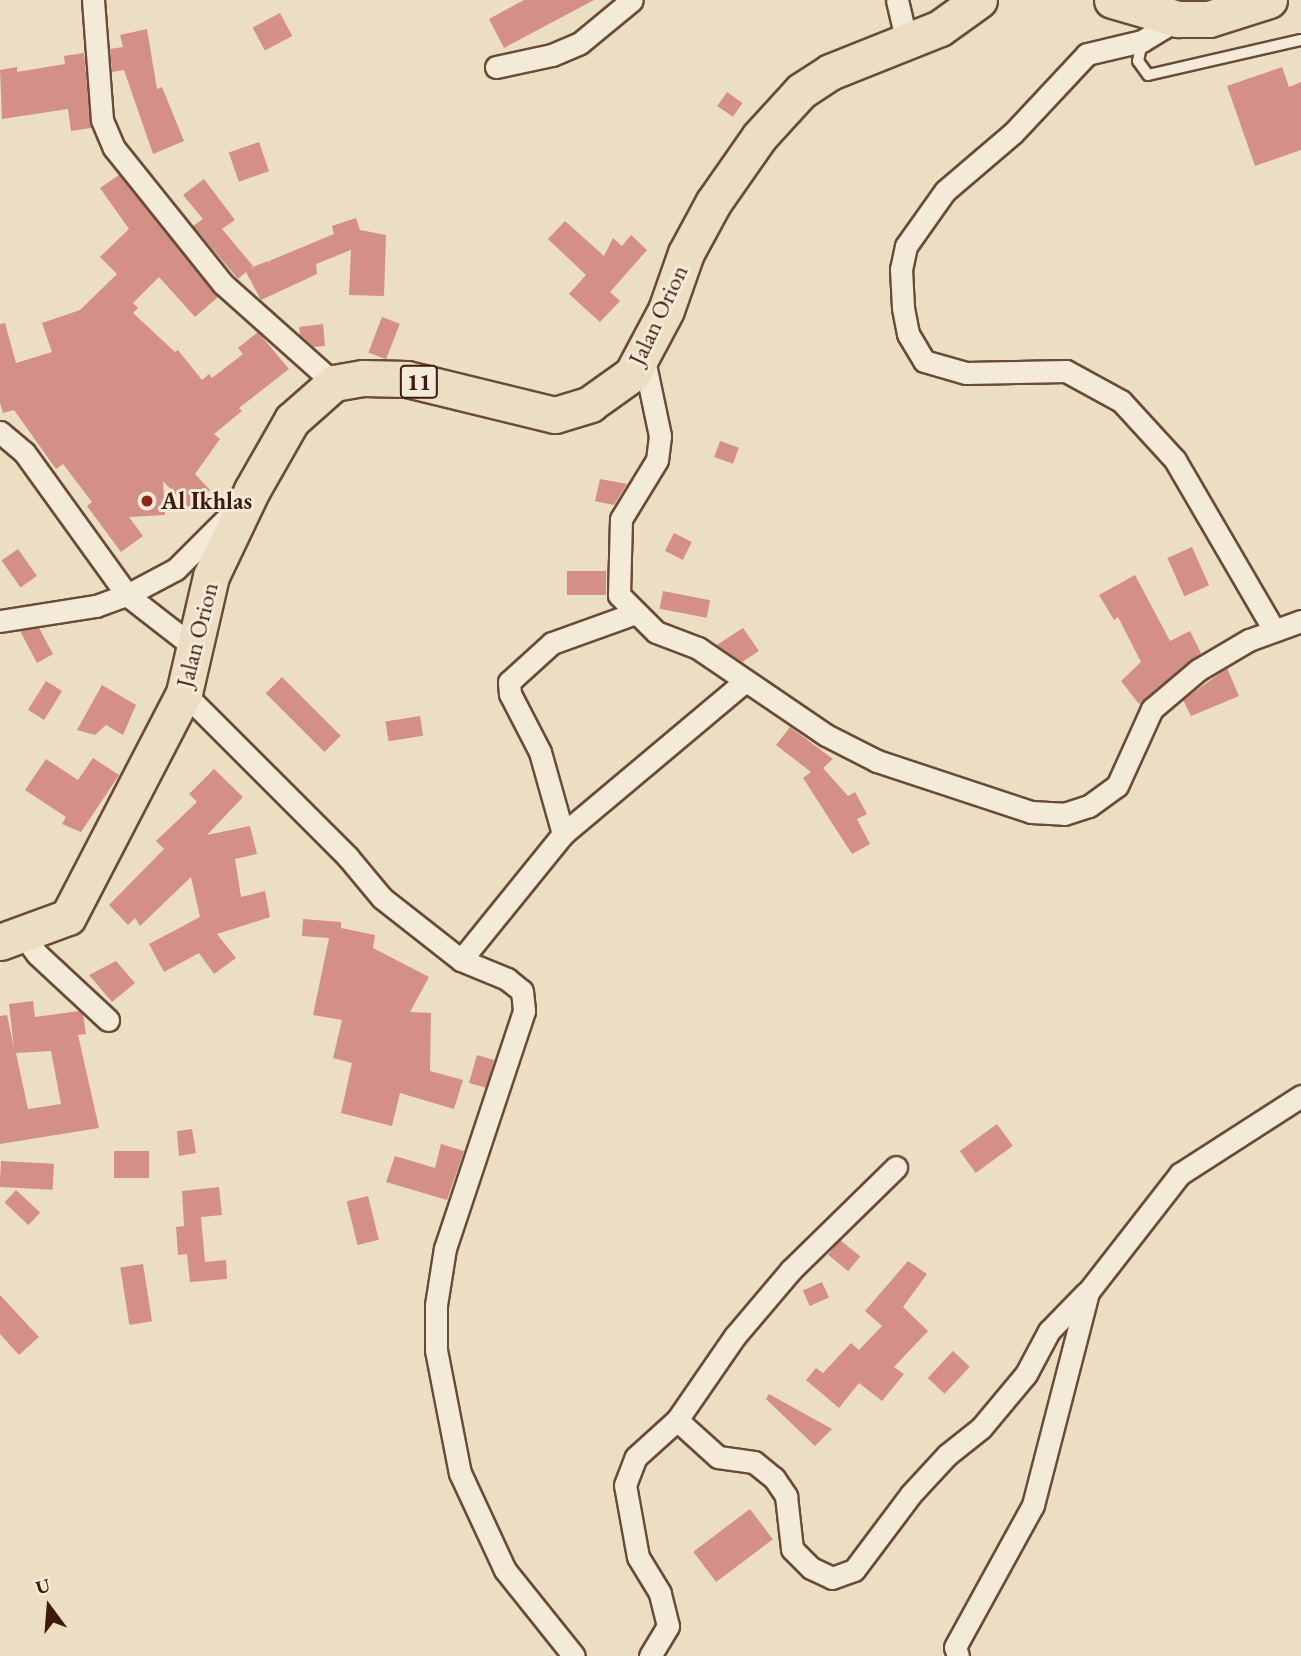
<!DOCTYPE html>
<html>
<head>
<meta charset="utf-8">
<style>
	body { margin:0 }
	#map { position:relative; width:1301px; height:1656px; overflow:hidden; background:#ecdec2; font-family:"EB Garamond",serif }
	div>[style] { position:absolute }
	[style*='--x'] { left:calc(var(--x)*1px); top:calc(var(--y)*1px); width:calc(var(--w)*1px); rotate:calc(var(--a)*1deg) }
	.building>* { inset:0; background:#d49086; transform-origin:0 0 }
	.roads { filter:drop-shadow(2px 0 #6a4b3a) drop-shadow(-2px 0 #6a4b3a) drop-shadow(0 2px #6a4b3a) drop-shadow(0 -2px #6a4b3a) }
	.service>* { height:10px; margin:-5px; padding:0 5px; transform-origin:5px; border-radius:5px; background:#f3ead7 }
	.minor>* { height:21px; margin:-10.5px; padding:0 10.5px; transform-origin:10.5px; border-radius:10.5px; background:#f3ead7 }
	.trunk>* { height:35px; margin:-17.5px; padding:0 17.5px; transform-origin:17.5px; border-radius:17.5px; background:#ecdec2 }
	.dots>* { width:19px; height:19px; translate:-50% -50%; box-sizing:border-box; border:4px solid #f3ead7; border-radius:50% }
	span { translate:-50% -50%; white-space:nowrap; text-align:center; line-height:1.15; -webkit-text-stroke:6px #f3ead7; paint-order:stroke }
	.shield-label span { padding:2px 5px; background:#f3ead7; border:2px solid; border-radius:5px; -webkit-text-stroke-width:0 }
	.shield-label { font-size:23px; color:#3e1a0d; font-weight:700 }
	.street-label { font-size:24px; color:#3e1a0d }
	.poi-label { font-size:24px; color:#3e1a0d; font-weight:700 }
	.left { translate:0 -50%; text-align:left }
	.north { position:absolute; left:14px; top:1572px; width:70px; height:70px; -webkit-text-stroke:5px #f3ead7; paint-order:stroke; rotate:344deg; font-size:19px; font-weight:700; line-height:28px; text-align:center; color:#3e1a0d }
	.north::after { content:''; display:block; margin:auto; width:24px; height:32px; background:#3e1a0d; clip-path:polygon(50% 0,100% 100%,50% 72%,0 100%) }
</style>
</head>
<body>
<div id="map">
	<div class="building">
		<div style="clip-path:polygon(524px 0,594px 0,504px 48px,489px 19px)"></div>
		<div style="left:280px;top:13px;width:26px;height:31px;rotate:62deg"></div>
		<div style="clip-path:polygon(147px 29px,157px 89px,162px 87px,184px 141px,153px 154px,124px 70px,112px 72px,110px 49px,123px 47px,120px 35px)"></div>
		<div style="clip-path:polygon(84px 53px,91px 128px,71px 131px,68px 109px,2px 119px,0 70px,17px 67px,17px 72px,65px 64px,64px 56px)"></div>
		<div style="clip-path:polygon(1282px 67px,1289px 87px,1301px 82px,1301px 150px,1255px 166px,1227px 86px)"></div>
		<div style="left:727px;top:92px;width:19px;height:17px;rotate:35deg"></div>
		<div style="left:259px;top:142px;width:31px;height:32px;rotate:71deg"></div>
		<div style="clip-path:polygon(119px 175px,218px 297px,195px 317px,159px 277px,133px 303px,138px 308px,133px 313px,175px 352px,178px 350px,202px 380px,209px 374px,212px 378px,243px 354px,238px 348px,258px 332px,289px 369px,239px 408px,242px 411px,214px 434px,220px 439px,195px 474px,210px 490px,190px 509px,163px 481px,165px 515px,129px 517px,143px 536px,121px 552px,87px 506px,92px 502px,63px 464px,56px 469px,14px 410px,3px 413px,0 403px,0 324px,5px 323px,16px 363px,52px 352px,42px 323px,80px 310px,117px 274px,100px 257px,129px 229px,100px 188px)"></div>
		<div style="clip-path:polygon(204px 179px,235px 220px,222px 229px,253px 266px,250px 268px,268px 261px,271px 265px,269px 261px,334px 234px,332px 226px,356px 218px,360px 230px,386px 235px,384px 296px,349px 295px,351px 250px,316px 264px,317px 274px,261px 300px,246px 272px,238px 279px,193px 226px,203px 219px,183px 195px)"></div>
		<div style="clip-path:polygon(565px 221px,604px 256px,613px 238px,622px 246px,631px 235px,647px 250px,610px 292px,620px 301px,600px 322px,569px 294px,586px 275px,548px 239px)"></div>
		<div style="left:382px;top:317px;width:19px;height:38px;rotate:21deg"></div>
		<div style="clip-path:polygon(323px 324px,325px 346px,314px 347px,300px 335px,299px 327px)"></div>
		<div style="left:720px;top:441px;width:20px;height:17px;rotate:20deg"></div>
		<div style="clip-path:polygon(600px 479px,627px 484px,614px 505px,595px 501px)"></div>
		<div style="left:674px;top:533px;width:20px;height:20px;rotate:27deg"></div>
		<div style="left:1192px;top:547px;width:42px;height:27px;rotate:66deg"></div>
		<div style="left:18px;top:549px;width:33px;height:20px;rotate:55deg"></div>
		<div style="left:606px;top:571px;width:24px;height:39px;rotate:90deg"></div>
		<div style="clip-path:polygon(1135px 575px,1170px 641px,1190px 631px,1201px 653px,1139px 704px,1121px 681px,1141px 662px,1118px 617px,1114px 620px,1099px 595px)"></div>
		<div style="left:663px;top:591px;width:48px;height:18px;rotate:11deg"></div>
		<div style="clip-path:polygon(39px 628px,53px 654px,37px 663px,20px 631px)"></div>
		<div style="clip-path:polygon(743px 628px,759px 651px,742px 662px,717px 645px)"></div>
		<div style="clip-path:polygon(1227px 668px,1239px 696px,1191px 716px,1183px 700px)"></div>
		<div style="left:282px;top:677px;width:83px;height:23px;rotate:45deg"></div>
		<div style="left:46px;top:681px;width:19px;height:34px;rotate:32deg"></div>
		<div style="clip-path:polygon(102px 685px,136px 705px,123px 735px,106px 725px,95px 735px,77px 730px)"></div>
		<div style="left:420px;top:716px;width:20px;height:35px;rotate:81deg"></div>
		<div style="clip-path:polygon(790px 727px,833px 759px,823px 768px,848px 796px,855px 792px,867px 814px,857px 819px,870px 844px,852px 854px,803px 778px,811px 772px,776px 745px)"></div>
		<div style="clip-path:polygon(93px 758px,119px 775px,81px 832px,62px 824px,66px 817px,25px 790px,46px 759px,78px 780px)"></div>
		<div style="clip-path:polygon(214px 769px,243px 797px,207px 835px,250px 826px,257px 854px,235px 859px,241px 897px,265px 891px,270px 917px,217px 934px,236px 958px,214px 974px,199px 953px,164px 972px,149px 944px,200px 917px,191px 877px,140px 926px,135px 918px,128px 925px,109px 905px,164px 849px,156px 841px,197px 802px,189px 794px)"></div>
		<div style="clip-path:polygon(303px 919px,341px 922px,341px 928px,375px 935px,373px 948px,429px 977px,410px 1012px,431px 1013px,430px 1071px,463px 1080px,454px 1109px,400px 1093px,392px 1126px,341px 1113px,352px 1063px,333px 1058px,342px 1020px,313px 1015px,329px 938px,302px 936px)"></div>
		<div style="clip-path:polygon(116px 961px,135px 983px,112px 1002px,89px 975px)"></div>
		<div style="clip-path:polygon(evenodd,33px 1001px,35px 1017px,79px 1011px,83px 1015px,86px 1034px,78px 1035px,99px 1128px,0 1144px,0 1016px,7px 1015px,14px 1048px,9px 1004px,33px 1001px,51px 1051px,61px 1104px,28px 1109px,16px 1053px,51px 1051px)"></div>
		<div style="left:477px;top:1055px;width:18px;height:29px;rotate:16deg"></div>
		<div style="left:997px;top:1124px;width:27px;height:46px;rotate:54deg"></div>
		<div style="clip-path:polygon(192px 1129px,196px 1153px,179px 1156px,177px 1131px)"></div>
		<div style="clip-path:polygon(441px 1144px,464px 1151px,447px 1200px,386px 1182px,395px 1156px,435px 1168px)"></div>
		<div style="left:114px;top:1151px;width:35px;height:27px"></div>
		<div style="left:1px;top:1161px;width:53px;height:26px;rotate:3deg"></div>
		<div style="clip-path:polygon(219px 1187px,222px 1215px,201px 1217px,205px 1262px,226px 1260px,227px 1279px,190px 1282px,187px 1254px,178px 1255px,176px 1227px,184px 1226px,182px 1191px)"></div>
		<div style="left:16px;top:1190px;width:33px;height:17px;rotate:43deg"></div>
		<div style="left:368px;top:1196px;width:45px;height:22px;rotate:76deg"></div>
		<div style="left:840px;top:1240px;width:26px;height:19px;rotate:39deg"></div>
		<div style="clip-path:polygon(908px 1261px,927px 1274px,903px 1307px,928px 1331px,894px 1367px,904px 1374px,882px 1401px,859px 1383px,839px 1408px,806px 1380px,816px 1368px,823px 1373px,851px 1343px,859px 1350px,882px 1326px,865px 1311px)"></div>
		<div style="left:143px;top:1264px;width:58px;height:23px;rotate:81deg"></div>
		<div style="left:822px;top:1282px;width:17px;height:21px;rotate:66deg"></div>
		<div style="clip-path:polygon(0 1295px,39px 1337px,19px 1355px,0 1334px)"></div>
		<div style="left:953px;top:1351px;width:23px;height:37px;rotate:43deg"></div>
		<div style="clip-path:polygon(769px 1394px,832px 1429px,815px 1446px,766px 1399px)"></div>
		<div style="left:750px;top:1509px;width:38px;height:71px;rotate:53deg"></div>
	</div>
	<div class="roads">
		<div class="service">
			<div style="--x:1142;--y:41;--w:20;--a:101"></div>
			<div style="--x:1138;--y:61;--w:17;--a:54"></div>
			<div style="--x:1148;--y:75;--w:157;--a:-12.9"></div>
		</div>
		<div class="minor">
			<div style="--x:93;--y:0;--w:120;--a:85.7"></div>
			<div style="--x:102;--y:120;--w:30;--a:67"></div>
			<div style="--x:114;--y:148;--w:174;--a:51.3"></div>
			<div style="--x:223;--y:284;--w:149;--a:41.7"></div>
			<div style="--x:897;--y:0;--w:44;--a:76.9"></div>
			<div style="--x:1178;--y:19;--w:42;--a:148.6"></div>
			<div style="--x:1142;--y:41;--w:57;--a:166.7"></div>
			<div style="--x:1087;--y:54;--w:108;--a:133.1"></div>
			<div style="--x:1013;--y:133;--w:89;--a:139.5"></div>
			<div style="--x:945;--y:191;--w:67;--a:125.3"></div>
			<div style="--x:906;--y:246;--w:24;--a:102"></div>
			<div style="--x:901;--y:269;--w:39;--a:87"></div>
			<div style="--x:903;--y:308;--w:26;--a:79"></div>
			<div style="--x:908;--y:334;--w:31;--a:59"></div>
			<div style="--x:924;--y:361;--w:44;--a:15.9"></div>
			<div style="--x:966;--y:373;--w:100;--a:-1.1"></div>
			<div style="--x:1066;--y:371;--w:63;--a:28.6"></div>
			<div style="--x:1121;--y:401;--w:80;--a:47.5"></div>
			<div style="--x:1175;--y:460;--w:197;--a:59.8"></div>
			<div style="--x:496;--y:67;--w:57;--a:-12.1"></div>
			<div style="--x:552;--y:55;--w:30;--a:-23"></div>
			<div style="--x:580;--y:43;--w:67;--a:-39.6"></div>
			<div style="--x:643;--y:355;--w:83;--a:78.1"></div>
			<div style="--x:660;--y:436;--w:24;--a:97"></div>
			<div style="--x:657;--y:460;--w:69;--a:121.4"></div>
			<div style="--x:621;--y:519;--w:76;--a:91.5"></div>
			<div style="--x:619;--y:595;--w:52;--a:45"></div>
			<div style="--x:656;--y:632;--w:45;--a:20.9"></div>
			<div style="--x:698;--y:648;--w:155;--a:34.2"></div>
			<div style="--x:826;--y:735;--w:57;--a:27"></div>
			<div style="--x:877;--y:761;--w:162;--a:18.3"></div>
			<div style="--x:1031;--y:812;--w:33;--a:3"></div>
			<div style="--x:1064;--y:814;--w:26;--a:-18"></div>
			<div style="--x:1089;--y:806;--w:34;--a:-36"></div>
			<div style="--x:1117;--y:786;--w:85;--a:-65.6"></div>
			<div style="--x:1152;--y:709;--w:60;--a:-40.3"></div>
			<div style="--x:1198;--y:670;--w:59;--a:-30.5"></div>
			<div style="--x:1249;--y:640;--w:55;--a:-20.1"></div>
			<div style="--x:0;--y:432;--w:31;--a:40"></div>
			<div style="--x:24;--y:452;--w:176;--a:54.2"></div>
			<div style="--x:127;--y:595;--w:86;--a:37.9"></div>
			<div style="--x:0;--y:621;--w:97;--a:-8.9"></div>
			<div style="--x:96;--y:606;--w:33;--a:-20"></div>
			<div style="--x:127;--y:595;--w:55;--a:-28"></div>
			<div style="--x:176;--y:569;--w:72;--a:-45"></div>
			<div style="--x:184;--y:693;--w:231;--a:45"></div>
			<div style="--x:347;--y:856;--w:55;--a:50.2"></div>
			<div style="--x:382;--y:898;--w:100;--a:38.1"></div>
			<div style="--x:461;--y:960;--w:50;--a:22.4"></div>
			<div style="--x:507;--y:979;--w:19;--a:39"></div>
			<div style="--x:522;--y:991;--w:20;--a:84"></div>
			<div style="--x:524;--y:1011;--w:250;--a:108.4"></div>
			<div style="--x:445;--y:1248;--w:58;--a:99"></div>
			<div style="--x:436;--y:1305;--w:45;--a:90"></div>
			<div style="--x:436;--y:1350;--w:125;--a:79"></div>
			<div style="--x:460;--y:1473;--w:107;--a:65.1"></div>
			<div style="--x:505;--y:1570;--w:110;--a:51.3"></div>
			<div style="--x:563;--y:834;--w:85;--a:-105.7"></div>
			<div style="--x:540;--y:752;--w:65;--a:-117.3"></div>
			<div style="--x:510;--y:694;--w:12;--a:-95"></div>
			<div style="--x:509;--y:682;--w:58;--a:-42.2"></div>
			<div style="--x:552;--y:643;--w:86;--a:-19.7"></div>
			<div style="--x:22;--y:934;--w:25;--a:53"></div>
			<div style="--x:37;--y:954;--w:97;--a:42.9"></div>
			<div style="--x:461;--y:960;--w:162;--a:-51"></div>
			<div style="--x:563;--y:834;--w:236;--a:-40"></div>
			<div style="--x:677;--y:1420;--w:55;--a:42.1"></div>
			<div style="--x:718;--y:1457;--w:36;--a:8"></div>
			<div style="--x:754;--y:1462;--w:26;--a:39"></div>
			<div style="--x:774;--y:1478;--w:22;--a:56"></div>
			<div style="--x:786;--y:1496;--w:53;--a:83.5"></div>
			<div style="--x:792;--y:1549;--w:27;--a:45"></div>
			<div style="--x:811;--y:1568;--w:23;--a:25"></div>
			<div style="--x:832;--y:1578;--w:23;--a:-20"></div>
			<div style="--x:854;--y:1570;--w:95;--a:-53.1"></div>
			<div style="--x:911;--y:1494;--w:53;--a:-47.3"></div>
			<div style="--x:947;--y:1455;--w:43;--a:-38.5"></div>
			<div style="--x:981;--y:1428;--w:70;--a:-50.2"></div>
			<div style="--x:1026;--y:1374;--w:49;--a:-61.9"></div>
			<div style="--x:1049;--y:1331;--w:53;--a:-45.8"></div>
			<div style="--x:650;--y:1656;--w:35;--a:-59"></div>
			<div style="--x:668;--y:1626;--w:34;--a:-104"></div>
			<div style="--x:660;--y:1593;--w:42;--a:-121.4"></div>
			<div style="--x:638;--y:1557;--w:73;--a:-100.2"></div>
			<div style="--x:625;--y:1485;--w:30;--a:-69"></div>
			<div style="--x:636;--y:1457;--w:55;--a:-42.1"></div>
			<div style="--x:677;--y:1420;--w:102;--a:-55.4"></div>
			<div style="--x:735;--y:1336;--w:87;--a:-49.7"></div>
			<div style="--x:791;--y:1270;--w:147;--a:-44.4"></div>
			<div style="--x:958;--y:1656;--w:9;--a:-108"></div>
			<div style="--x:955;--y:1647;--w:162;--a:-61.2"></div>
			<div style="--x:1033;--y:1505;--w:220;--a:-75.5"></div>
			<div style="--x:1088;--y:1292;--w:150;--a:-52.1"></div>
			<div style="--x:1180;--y:1174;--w:144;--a:-32.8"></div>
		</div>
		<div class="trunk">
			<div style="--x:1112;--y:0;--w:69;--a:16.1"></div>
			<div style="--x:1178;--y:19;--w:31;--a:0"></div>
			<div style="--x:1209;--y:19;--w:63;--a:-17.6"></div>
			<div style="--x:0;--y:942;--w:72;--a:-20.2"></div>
			<div style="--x:68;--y:917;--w:252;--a:-62.6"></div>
			<div style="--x:184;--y:693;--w:120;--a:-77"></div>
			<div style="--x:211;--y:576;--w:95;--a:-64.5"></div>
			<div style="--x:252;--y:490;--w:81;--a:-60.3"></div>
			<div style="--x:292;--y:420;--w:56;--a:-41.4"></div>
			<div style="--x:334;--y:383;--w:29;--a:-10"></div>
			<div style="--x:363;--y:378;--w:44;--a:1.3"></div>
			<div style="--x:407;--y:379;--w:152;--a:13.7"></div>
			<div style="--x:555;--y:415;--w:37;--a:-17"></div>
			<div style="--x:590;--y:404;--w:52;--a:-35.5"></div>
			<div style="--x:632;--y:374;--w:72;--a:-62"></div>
			<div style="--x:666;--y:310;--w:60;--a:-70.7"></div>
			<div style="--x:686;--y:253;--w:57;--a:-61.6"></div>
			<div style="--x:713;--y:203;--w:80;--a:-55.1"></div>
			<div style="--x:759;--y:137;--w:62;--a:-47.6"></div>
			<div style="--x:801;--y:91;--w:35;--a:-33"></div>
			<div style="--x:830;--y:72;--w:118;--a:-21.8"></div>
			<div style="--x:940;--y:28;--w:48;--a:-35.7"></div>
		</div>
	</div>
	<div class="dots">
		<div style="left:147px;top:501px;background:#8f2418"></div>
	</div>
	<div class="shield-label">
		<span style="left:419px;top:382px">11</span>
	</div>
	<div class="street-label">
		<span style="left:658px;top:315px;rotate:-65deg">Jalan Orion</span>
		<span style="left:197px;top:635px;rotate:-76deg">Jalan Orion</span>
	</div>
	<div class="poi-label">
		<span class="left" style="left:161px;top:501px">Al Ikhlas</span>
	</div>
	<div class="north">U</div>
</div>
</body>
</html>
